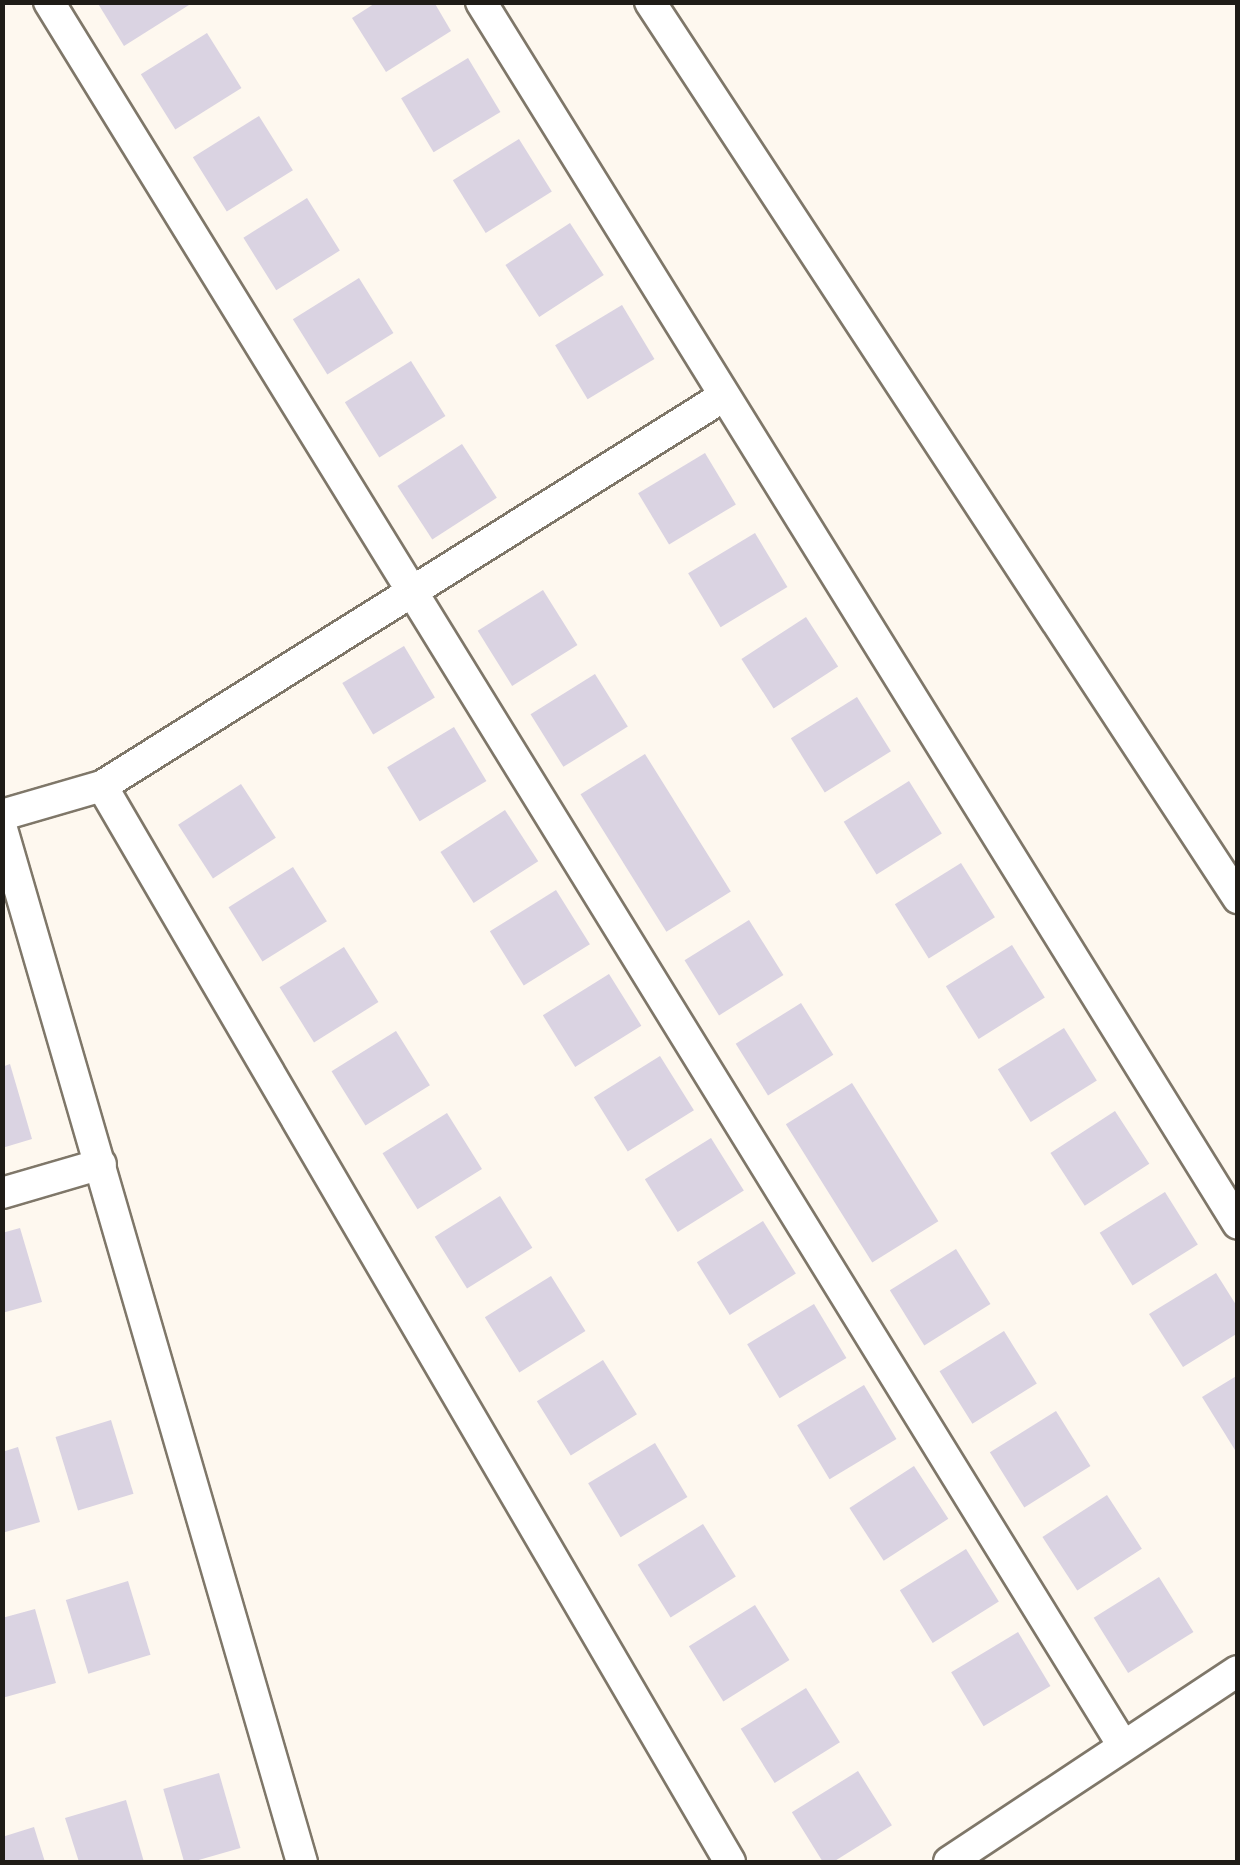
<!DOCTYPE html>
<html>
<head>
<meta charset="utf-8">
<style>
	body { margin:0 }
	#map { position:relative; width:1240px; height:1865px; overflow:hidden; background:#fef8ef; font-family:Cabin,sans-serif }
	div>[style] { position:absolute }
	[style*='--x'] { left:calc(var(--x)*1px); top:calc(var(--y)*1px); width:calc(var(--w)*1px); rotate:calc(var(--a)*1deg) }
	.building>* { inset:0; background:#dad3e2; transform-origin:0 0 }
	.roads { filter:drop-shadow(2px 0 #7f7769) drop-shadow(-2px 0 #7f7769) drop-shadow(0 2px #7f7769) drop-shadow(0 -2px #7f7769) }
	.minor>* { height:30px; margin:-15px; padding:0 15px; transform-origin:15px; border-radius:15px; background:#fff }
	span { translate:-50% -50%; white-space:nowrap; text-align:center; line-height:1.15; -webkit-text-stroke:8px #fff; paint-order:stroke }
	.frame { position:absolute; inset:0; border:5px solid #1f1c17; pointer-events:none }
</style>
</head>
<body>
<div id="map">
	<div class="building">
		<div style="clip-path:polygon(97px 2px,188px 2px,189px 5px,124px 46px)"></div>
		<div style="clip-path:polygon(377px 2px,434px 2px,451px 31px,386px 72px,352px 18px)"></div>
		<div style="left:207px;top:33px;width:65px;height:78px;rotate:58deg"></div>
		<div style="left:468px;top:58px;width:63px;height:78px;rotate:59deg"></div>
		<div style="left:259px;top:116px;width:64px;height:78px;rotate:58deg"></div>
		<div style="left:519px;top:139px;width:62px;height:78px;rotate:58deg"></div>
		<div style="left:307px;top:198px;width:62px;height:75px;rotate:58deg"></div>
		<div style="left:570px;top:223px;width:62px;height:77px;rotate:57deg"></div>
		<div style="left:359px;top:278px;width:65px;height:78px;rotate:58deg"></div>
		<div style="left:622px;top:305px;width:63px;height:78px;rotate:59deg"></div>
		<div style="left:411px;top:361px;width:65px;height:78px;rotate:58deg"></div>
		<div style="left:462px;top:444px;width:64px;height:77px;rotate:57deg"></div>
		<div style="left:705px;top:453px;width:60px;height:78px;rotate:59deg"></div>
		<div style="left:755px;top:533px;width:63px;height:78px;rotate:59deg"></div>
		<div style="left:543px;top:590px;width:65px;height:77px;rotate:58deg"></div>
		<div style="left:806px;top:617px;width:59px;height:77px;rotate:57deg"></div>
		<div style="left:404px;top:646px;width:60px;height:72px;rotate:59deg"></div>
		<div style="left:595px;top:674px;width:62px;height:76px;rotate:58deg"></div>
		<div style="left:857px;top:697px;width:64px;height:78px;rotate:58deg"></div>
		<div style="left:454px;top:727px;width:63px;height:78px;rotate:59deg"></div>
		<div style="left:645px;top:754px;width:162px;height:76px;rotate:58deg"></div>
		<div style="left:909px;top:781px;width:62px;height:77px;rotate:58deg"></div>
		<div style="left:241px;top:784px;width:64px;height:75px;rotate:57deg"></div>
		<div style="left:505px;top:810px;width:61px;height:77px;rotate:57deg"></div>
		<div style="left:961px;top:863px;width:64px;height:78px;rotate:58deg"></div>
		<div style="left:293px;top:867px;width:64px;height:76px;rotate:58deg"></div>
		<div style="left:556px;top:890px;width:64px;height:78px;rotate:58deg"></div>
		<div style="left:749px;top:920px;width:65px;height:76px;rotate:58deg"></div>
		<div style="left:1012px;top:945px;width:62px;height:78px;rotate:58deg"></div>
		<div style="left:344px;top:947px;width:65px;height:76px;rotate:58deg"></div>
		<div style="left:609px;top:974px;width:61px;height:78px;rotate:58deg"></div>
		<div style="left:801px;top:1003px;width:61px;height:77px;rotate:58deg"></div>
		<div style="left:1064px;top:1028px;width:62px;height:78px;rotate:58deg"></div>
		<div style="left:396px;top:1031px;width:64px;height:76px;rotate:58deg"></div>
		<div style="left:660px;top:1056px;width:64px;height:78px;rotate:58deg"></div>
		<div style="clip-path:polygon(10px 1064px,32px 1139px,2px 1148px,2px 1067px)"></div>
		<div style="left:852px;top:1083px;width:163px;height:78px;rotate:58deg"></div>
		<div style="left:1115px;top:1111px;width:63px;height:77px;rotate:57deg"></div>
		<div style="left:447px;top:1113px;width:66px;height:76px;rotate:58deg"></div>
		<div style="left:711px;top:1138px;width:62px;height:78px;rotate:58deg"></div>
		<div style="left:1165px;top:1192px;width:62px;height:77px;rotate:58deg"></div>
		<div style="left:500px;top:1196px;width:61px;height:77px;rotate:58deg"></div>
		<div style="left:763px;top:1221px;width:62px;height:78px;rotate:58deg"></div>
		<div style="clip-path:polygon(20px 1228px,42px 1302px,2px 1313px,2px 1233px)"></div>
		<div style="left:956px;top:1249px;width:65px;height:78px;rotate:58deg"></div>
		<div style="clip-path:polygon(1216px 1273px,1238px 1308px,1238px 1333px,1183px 1367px,1149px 1314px)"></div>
		<div style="left:551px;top:1276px;width:65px;height:78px;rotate:58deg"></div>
		<div style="left:814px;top:1304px;width:63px;height:78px;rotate:59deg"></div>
		<div style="left:1004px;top:1331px;width:62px;height:76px;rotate:58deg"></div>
		<div style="left:603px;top:1360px;width:64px;height:78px;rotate:58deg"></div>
		<div style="clip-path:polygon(1238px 1375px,1238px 1448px,1235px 1450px,1202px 1397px)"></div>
		<div style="left:864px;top:1385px;width:63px;height:78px;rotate:59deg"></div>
		<div style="left:1056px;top:1411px;width:65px;height:78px;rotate:58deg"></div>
		<div style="left:111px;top:1420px;width:77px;height:58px;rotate:73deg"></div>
		<div style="left:655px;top:1443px;width:63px;height:78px;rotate:59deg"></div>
		<div style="clip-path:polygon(18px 1447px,40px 1522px,2px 1533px,2px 1452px)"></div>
		<div style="left:914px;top:1466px;width:63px;height:77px;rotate:57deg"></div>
		<div style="left:1107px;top:1495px;width:64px;height:77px;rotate:57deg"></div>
		<div style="left:703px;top:1524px;width:62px;height:77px;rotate:58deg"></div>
		<div style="left:966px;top:1549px;width:62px;height:78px;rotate:58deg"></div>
		<div style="left:1159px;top:1577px;width:65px;height:77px;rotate:58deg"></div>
		<div style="left:128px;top:1581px;width:77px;height:65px;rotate:73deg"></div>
		<div style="left:755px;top:1605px;width:65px;height:78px;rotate:58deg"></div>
		<div style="clip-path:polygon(35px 1609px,56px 1683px,2px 1698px,2px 1618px)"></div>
		<div style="left:1018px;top:1632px;width:63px;height:78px;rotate:59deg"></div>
		<div style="left:806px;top:1688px;width:64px;height:77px;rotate:58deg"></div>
		<div style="left:858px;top:1771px;width:64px;height:78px;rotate:58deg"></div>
		<div style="left:219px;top:1773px;width:78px;height:58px;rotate:74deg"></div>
		<div style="clip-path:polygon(126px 1800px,144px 1862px,79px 1862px,65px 1818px)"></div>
		<div style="clip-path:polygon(34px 1827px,45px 1862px,2px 1862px,2px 1837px)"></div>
	</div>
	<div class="roads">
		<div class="minor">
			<div style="--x:49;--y:2;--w:2042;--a:58.37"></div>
			<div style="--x:481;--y:2;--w:1437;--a:58.22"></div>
			<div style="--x:650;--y:2;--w:1072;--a:56.73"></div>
			<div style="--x:102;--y:786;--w:1246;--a:59.73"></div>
			<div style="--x:2;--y:815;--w:104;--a:-16.2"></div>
			<div style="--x:102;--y:786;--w:734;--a:-32.09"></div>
			<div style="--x:2;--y:829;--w:1076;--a:73.81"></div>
			<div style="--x:2;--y:1193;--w:103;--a:-16.3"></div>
			<div style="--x:949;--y:1862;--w:346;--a:-33.5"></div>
		</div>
	</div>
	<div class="frame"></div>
</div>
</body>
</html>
